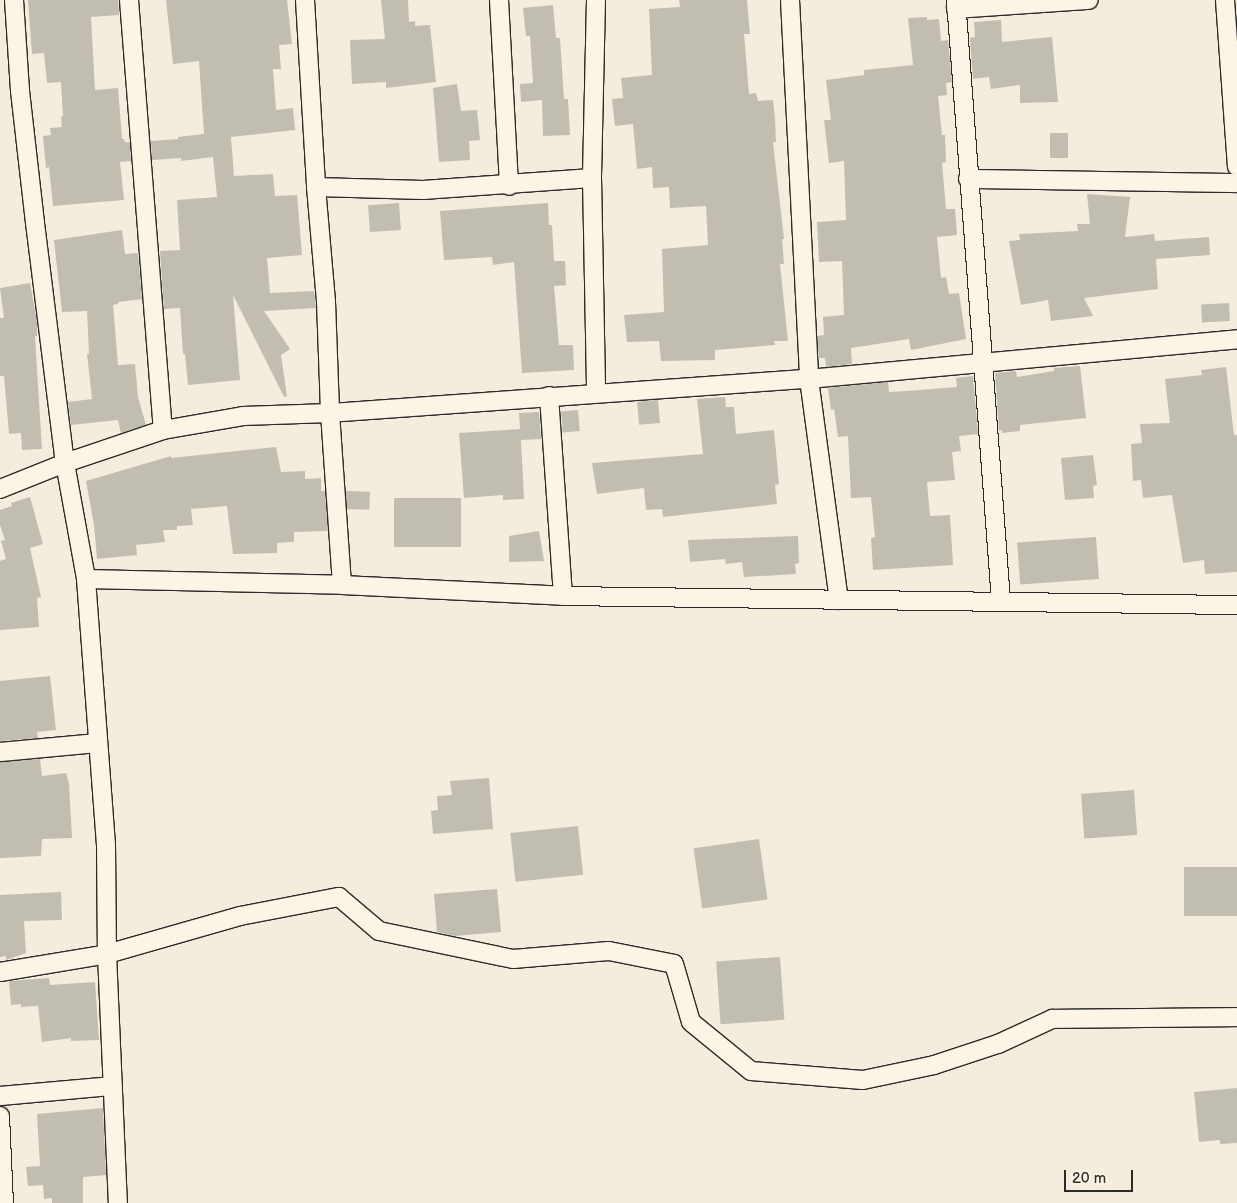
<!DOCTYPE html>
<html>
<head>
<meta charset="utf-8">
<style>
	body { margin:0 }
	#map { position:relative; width:1237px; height:1203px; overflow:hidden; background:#f4edde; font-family:"Balsamiq Sans",sans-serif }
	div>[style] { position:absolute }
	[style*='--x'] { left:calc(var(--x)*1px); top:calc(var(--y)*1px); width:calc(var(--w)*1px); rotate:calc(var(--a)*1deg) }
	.building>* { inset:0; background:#c2bdb1; transform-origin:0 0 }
	.roads { filter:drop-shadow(1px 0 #2b2b2b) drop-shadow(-1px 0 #2b2b2b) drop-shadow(0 1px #2b2b2b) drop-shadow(0 -1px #2b2b2b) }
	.street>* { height:18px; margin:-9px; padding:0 9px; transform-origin:9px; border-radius:9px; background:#fcf5e5 }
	span { translate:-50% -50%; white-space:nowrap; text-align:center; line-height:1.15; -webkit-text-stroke:4.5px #fcf5e5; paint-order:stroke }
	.scale { position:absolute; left:1064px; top:1170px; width:69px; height:22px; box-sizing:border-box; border:2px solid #2b2b2b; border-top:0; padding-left:6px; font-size:15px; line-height:18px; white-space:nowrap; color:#2b2b2b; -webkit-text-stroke:4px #fcf5e5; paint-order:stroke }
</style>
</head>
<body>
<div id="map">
	<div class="building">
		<div style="clip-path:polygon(28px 0,118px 0,119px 15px,91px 17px,95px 90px,118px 88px,122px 139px,124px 139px,125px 142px,130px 142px,131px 161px,120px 162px,124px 200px,53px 206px,49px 167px,46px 168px,43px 136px,51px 135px,50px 128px,62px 127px,61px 117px,63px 116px,61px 82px,47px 83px,44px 53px,32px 54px)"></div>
		<div style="clip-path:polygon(166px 0,287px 0,292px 44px,279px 45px,281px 69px,273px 69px,276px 110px,293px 108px,295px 130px,231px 137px,234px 176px,273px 174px,275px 196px,297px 195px,302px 255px,267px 258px,270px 293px,314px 291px,316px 308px,264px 311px,290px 349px,281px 355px,287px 396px,284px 397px,233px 295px,240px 380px,188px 385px,185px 354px,183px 354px,180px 308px,164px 309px,160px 251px,180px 250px,177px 200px,217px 197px,213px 157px,181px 161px,181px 158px,152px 160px,151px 141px,178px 139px,178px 137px,204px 134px,199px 61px,173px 64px)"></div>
		<div style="clip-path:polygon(381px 0,408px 0,409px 22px,415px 21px,415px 26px,430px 25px,436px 82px,386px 88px,386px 82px,352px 84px,350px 40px,385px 39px)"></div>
		<div style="clip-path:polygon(679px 0,747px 0,750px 34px,744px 34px,749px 94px,756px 93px,758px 101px,773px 100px,775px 119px,776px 142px,773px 142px,784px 239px,782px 239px,784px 264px,780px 264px,788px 341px,774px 341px,775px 345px,715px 350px,715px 360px,661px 361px,659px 341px,627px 342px,624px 315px,664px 312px,662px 249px,708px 245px,706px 206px,670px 208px,669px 187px,653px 188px,652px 167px,637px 169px,633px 124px,615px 126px,612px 99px,623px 98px,621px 78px,652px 75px,649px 9px,680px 7px)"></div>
		<div style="clip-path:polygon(553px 5px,556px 38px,560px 38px,564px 99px,568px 99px,570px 135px,543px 136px,542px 100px,521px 102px,520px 84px,533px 83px,530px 36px,526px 36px,523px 8px)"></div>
		<div style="clip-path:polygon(927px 17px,927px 20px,939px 19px,941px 41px,948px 40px,952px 82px,946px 83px,947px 95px,938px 96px,942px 135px,945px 135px,946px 162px,942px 163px,946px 209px,955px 209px,957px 235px,937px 237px,941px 278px,946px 277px,949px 294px,959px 293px,966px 339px,911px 350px,909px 339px,851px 348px,852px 364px,826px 367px,825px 358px,819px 358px,817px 336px,824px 335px,823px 317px,844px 315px,842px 261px,819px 262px,817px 222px,846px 220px,844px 161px,829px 163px,824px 120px,831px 120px,826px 80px,864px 75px,864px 70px,913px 65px,908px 18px)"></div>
		<div style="clip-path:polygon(1001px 20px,1002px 42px,1052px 37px,1058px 102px,1020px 103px,1020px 85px,991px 89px,989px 77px,973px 79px,970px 38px,975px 37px,974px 22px)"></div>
		<div style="clip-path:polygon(457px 84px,461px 111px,477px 110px,480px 140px,469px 141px,470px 160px,439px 162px,433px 88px)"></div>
		<div style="left:1068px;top:133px;width:25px;height:18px;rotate:90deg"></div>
		<div style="clip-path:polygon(1087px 194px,1130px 197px,1125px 237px,1154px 234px,1155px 241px,1209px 237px,1210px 255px,1156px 259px,1158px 289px,1084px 298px,1093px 316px,1051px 321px,1048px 300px,1021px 305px,1009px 241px,1020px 240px,1019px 234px,1078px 231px,1077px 224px,1090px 224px)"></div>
		<div style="left:399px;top:203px;width:27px;height:31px;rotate:86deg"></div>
		<div style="clip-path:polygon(548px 203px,549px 225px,552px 225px,554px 261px,565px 261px,566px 285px,554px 286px,559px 345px,573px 345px,574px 370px,522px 373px,514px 262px,493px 265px,492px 257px,444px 260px,440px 211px)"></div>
		<div style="clip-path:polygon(122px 230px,125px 254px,138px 253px,142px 299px,118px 302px,118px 304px,113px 305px,118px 365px,135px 364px,138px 397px,146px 425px,121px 433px,118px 420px,71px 425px,68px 402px,92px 399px,87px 354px,89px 354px,87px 311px,62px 312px,54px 240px)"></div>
		<div style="clip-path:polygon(30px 283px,37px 322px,37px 336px,35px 336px,42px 449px,22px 450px,21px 433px,9px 434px,4px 376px,0 376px,0 318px,4px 318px,0 288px)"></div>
		<div style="left:1229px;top:303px;width:18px;height:28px;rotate:87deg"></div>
		<div style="clip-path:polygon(1080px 366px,1086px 418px,1020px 425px,1020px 431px,1002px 433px,1002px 430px,999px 431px,995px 373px,1016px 371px,1017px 377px,1054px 371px,1054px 368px)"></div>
		<div style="clip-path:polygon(1226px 367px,1234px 435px,1237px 435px,1237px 572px,1205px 574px,1204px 560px,1183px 563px,1172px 495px,1143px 498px,1141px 480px,1133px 481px,1131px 444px,1142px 443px,1140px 424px,1170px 423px,1165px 379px,1202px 375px,1201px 370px)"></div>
		<div style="clip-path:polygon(973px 376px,978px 434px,959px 436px,961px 451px,952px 452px,955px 480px,927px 482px,930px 516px,950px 515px,953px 565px,873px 570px,871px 538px,875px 537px,871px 497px,851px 498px,848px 436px,838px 437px,834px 409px,831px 410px,828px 388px,888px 382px,889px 392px,907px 391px,957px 387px,956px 378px)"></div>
		<div style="clip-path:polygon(725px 397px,726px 407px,734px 407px,736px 434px,774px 430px,779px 484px,775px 485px,777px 504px,663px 517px,662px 509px,646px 510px,644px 488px,597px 494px,592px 463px,703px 454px,697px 399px)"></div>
		<div style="left:658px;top:400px;width:23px;height:21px;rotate:85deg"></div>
		<div style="left:578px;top:410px;width:21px;height:17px;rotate:85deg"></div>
		<div style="clip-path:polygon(539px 412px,541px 439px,521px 440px,524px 499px,503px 500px,503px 495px,464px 498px,459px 433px,520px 429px,519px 413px)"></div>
		<div style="clip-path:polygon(276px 447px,281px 472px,305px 471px,305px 479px,321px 478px,321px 491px,325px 491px,328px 531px,294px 532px,294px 542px,277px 543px,277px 553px,233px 554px,227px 506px,191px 509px,193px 525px,177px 526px,177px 530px,163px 530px,165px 542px,136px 545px,137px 555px,97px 559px,94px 525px,86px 481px,171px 456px,171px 458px)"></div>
		<div style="clip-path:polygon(1093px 455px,1097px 485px,1093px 486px,1094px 498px,1065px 500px,1061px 458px)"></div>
		<div style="left:346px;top:491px;width:24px;height:18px;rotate:2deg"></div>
		<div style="clip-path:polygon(30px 497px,43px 544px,30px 548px,41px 597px,37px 598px,39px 627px,0 630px,0 561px,6px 559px,1px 541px,5px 540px,0 525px,0 510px,12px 506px,11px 503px)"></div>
		<div style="left:394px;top:498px;width:67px;height:49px"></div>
		<div style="clip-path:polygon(539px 531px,544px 561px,509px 562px,509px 536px)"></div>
		<div style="clip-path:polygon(798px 536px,799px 563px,795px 564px,796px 574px,744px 577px,742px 562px,726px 564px,725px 559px,690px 562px,688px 540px)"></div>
		<div style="left:1096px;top:537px;width:42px;height:79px;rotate:86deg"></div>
		<div style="clip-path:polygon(50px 676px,56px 730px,37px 732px,38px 738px,0 741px,0 681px)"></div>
		<div style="clip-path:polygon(40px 759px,42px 776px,66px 773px,69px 783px,72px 838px,42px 839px,41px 856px,0 858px,0 762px)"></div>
		<div style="clip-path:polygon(489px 778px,493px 829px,433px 834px,431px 811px,438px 810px,437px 796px,452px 795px,450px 781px)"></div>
		<div style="left:1134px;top:790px;width:45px;height:53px;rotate:86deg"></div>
		<div style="left:578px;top:826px;width:49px;height:68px;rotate:84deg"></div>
		<div style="left:759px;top:839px;width:61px;height:66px;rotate:82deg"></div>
		<div style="left:1237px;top:867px;width:49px;height:53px;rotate:90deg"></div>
		<div style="clip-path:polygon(497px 889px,501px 932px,455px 936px,437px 932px,434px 894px)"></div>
		<div style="clip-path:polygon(61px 892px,62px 920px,24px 921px,26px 953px,6px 960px,6px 956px,0 957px,0 895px)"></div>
		<div style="left:780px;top:957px;width:63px;height:64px;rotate:86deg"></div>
		<div style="clip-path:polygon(49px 978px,50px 985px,95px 982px,99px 1040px,71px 1041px,71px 1038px,42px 1042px,38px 1006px,21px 1007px,21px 1004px,11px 1005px,9px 981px)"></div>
		<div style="clip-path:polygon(1237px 1088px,1237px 1143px,1220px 1144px,1220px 1140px,1199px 1142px,1194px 1092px)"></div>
		<div style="clip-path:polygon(103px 1108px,106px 1175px,83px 1177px,83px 1203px,52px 1203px,52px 1198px,44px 1199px,43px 1185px,28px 1186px,26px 1167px,40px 1166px,37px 1114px)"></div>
	</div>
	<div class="roads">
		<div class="street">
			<div style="--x:14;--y:0;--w:91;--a:86.2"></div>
			<div style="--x:20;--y:91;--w:133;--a:83.5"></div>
			<div style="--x:35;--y:223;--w:242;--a:82.9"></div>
			<div style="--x:65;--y:463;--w:118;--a:79.7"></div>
			<div style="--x:86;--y:579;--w:266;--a:85.7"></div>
			<div style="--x:106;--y:844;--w:110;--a:89.5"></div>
			<div style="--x:107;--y:954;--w:249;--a:87.5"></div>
			<div style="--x:129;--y:0;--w:431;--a:85.5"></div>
			<div style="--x:305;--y:0;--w:187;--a:86.6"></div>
			<div style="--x:316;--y:187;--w:115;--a:85"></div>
			<div style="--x:326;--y:302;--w:111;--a:87.9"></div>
			<div style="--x:330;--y:413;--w:172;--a:86"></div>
			<div style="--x:499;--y:0;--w:186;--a:86.9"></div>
			<div style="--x:596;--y:0;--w:178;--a:91.3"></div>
			<div style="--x:592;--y:178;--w:215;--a:88.9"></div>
			<div style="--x:790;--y:0;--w:379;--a:87.1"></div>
			<div style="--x:809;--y:379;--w:223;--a:82.3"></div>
			<div style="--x:956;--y:0;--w:603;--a:85.72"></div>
			<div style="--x:1225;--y:0;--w:167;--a:85.9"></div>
			<div style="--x:956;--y:9;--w:133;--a:-3.9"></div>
			<div style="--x:968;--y:179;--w:269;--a:0.9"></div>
			<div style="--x:316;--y:187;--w:107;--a:1.6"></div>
			<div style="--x:423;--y:190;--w:169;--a:-4.1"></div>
			<div style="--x:549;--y:396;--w:200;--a:86"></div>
			<div style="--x:0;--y:489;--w:70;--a:-21.8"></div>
			<div style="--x:65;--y:463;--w:103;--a:-18.6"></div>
			<div style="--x:163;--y:430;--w:81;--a:-9.9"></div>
			<div style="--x:243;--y:416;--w:87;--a:-2"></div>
			<div style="--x:330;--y:413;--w:480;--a:-4.1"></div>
			<div style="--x:809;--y:379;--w:430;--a:-5.3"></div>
			<div style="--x:86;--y:579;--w:256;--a:1.3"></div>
			<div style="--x:342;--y:585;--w:221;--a:2.8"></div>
			<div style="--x:563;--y:596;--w:674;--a:0.77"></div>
			<div style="--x:0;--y:752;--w:97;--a:-5.3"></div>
			<div style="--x:0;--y:972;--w:109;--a:-9.5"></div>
			<div style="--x:107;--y:954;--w:138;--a:-15.9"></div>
			<div style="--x:240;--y:916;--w:101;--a:-10.9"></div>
			<div style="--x:339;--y:897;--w:52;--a:40.4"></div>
			<div style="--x:379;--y:931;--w:137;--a:11.8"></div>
			<div style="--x:513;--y:959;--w:96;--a:-4.8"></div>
			<div style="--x:609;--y:951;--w:66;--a:11.3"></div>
			<div style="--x:674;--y:964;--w:60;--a:73.7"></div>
			<div style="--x:691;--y:1022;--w:77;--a:39.2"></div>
			<div style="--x:751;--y:1071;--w:112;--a:4.6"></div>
			<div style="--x:863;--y:1080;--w:73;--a:-11.9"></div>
			<div style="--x:934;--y:1065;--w:67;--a:-18.2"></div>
			<div style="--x:998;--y:1044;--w:60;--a:-24.8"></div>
			<div style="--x:1052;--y:1019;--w:185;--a:-0.6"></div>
			<div style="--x:0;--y:1096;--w:113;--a:-5.1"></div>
			<div style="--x:0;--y:1116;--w:87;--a:87.4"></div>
		</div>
	</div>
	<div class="scale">20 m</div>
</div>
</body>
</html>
